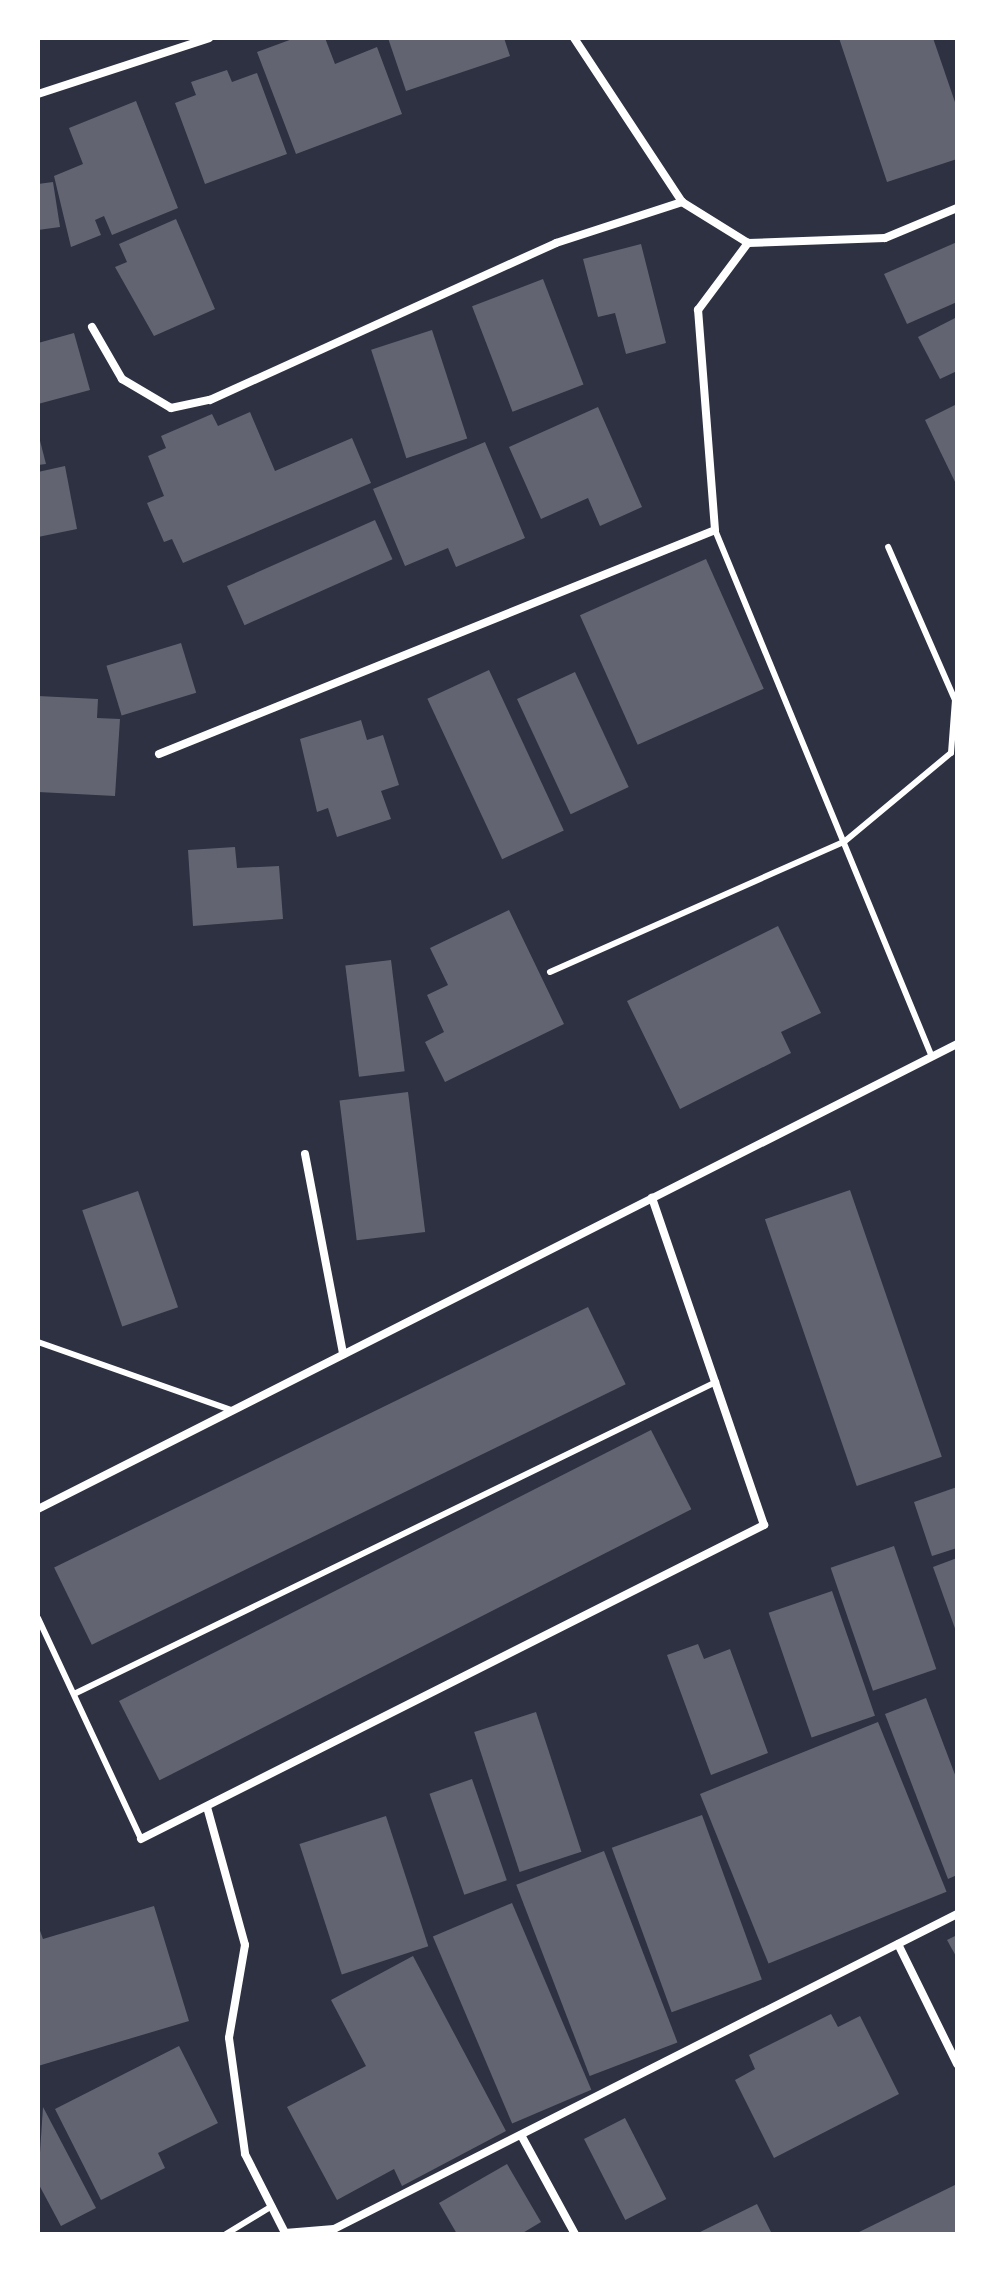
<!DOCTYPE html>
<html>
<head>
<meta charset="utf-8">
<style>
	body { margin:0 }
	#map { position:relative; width:995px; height:2272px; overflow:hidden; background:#2d3142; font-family:"PT Sans",sans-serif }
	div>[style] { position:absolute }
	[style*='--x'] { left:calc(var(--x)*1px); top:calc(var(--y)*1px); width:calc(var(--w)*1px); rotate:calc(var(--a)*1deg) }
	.building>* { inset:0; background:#626471; transform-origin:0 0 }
	.service>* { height:6px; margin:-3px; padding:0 3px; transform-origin:3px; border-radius:3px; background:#fff }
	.minor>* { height:8px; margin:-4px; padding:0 4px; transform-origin:4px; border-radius:4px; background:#fff }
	span { translate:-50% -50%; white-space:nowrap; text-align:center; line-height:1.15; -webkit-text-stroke:7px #fff; paint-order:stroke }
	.frame { position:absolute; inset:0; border:40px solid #fff; pointer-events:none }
</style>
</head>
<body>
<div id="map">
	<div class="building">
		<div style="clip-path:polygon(295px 38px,325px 38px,335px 64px,377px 47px,402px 114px,296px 154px,257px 52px)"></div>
		<div style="clip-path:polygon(388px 38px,504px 38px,510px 56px,406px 91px)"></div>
		<div style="clip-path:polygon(839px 38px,933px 38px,957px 108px,957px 159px,887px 182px)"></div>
		<div style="clip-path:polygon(227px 70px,232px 82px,257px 73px,287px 154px,205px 184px,175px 103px,196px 95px,191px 82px)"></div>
		<div style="clip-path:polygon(136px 101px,178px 208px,112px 235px,104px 216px,95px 220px,101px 235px,71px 247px,54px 176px,83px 164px,69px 128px)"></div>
		<div style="clip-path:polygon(53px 182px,60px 227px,38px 230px,38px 184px)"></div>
		<div style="clip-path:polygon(176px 219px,215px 309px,154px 336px,115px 267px,127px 262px,119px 244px)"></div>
		<div style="clip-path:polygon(957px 242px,957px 302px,907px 324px,884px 274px)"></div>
		<div style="clip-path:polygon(641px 244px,666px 343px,626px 354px,615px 313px,598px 317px,583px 259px)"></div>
		<div style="left:543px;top:279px;width:113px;height:76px;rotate:69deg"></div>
		<div style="clip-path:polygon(957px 317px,957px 371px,940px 379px,918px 337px)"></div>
		<div style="left:432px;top:330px;width:114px;height:64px;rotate:72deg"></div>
		<div style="clip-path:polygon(74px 333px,90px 390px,38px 404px,38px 343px)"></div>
		<div style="clip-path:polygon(957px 404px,957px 486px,925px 420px)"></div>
		<div style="clip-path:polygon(598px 407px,642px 507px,600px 526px,588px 498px,541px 519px,509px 447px)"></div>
		<div style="clip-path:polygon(250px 412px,275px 471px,352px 438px,371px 483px,183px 563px,172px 539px,164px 542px,147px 503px,164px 496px,148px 456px,166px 448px,161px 436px,212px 414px,218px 426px)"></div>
		<div style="clip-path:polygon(38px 433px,46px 464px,38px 465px)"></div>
		<div style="clip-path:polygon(485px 442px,525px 538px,456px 567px,448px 548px,405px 566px,373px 489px)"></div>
		<div style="clip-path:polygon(65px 466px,77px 529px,38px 537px,38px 472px)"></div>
		<div style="left:375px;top:520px;width:43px;height:162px;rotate:66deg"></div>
		<div style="left:706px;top:559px;width:142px;height:138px;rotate:66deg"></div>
		<div style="left:181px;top:643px;width:52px;height:78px;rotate:73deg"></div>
		<div style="left:489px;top:670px;width:177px;height:68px;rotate:65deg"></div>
		<div style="left:575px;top:672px;width:127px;height:64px;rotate:65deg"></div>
		<div style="clip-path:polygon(38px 696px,98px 699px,97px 718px,120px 719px,115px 796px,38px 792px)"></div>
		<div style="clip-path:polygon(361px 720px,367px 740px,383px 735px,399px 785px,381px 791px,391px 819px,337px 837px,328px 808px,317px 812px,300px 739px)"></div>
		<div style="clip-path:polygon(235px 847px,237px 868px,279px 866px,283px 919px,193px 926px,188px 850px)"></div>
		<div style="clip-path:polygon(509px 910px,564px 1024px,445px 1082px,425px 1042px,444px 1032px,427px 995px,448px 985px,430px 948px)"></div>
		<div style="clip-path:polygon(778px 926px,821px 1013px,781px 1032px,791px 1053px,680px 1109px,627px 1001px)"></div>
		<div style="left:391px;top:960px;width:112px;height:46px;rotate:83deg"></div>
		<div style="left:408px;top:1092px;width:141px;height:69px;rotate:83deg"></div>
		<div style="left:850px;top:1190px;width:282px;height:90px;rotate:71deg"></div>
		<div style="left:138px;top:1191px;width:123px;height:59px;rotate:71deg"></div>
		<div style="left:588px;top:1307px;width:86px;height:594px;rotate:64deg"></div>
		<div style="left:651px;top:1430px;width:89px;height:597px;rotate:63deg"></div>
		<div style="clip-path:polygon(957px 1487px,957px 1548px,932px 1556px,914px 1502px)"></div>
		<div style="left:894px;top:1546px;width:130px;height:67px;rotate:71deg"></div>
		<div style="clip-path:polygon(957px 1558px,957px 1634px,933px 1567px)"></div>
		<div style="left:832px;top:1591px;width:132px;height:67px;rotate:71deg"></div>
		<div style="clip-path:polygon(698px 1644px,704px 1659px,730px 1649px,768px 1753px,711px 1775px,667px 1655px)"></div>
		<div style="clip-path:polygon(926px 1698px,957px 1780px,957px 1875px,948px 1879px,885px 1714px)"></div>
		<div style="left:536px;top:1712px;width:147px;height:65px;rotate:72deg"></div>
		<div style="left:878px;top:1722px;width:183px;height:192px;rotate:68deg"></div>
		<div style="left:472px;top:1779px;width:107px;height:45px;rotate:71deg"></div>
		<div style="left:702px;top:1815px;width:175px;height:96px;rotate:70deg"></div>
		<div style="left:386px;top:1816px;width:137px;height:91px;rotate:72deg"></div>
		<div style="left:604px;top:1851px;width:205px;height:94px;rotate:69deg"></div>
		<div style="left:512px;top:1903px;width:203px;height:86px;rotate:67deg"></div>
		<div style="clip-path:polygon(154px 1906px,189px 2021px,38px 2066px,38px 1925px,43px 1939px)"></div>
		<div style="clip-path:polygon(957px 1935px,957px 1958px,947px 1940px)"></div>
		<div style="clip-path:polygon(413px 1956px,506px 2131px,402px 2186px,394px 2169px,337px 2200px,287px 2107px,366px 2066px,331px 2000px)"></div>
		<div style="clip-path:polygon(831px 2014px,838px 2027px,860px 2016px,899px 2094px,774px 2158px,735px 2080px,755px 2069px,749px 2055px)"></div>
		<div style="clip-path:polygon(179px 2046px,218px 2123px,158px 2153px,165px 2168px,101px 2200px,55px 2109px)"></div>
		<div style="clip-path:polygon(43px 2107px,96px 2208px,61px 2226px,38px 2183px)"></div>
		<div style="left:625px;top:2118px;width:91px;height:46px;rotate:63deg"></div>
		<div style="clip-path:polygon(507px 2164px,541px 2222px,521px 2234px,457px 2234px,439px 2203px)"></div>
		<div style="clip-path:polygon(957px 2184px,957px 2234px,855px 2234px)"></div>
		<div style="clip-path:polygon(757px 2204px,772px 2234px,696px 2234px)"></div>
	</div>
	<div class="service">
		<div style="--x:715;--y:530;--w:570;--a:67.62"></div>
		<div style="--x:550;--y:972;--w:321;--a:-23.9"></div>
		<div style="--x:844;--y:842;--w:139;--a:-39.8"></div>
		<div style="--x:951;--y:753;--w:53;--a:-85.7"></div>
		<div style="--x:955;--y:700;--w:167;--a:-113.6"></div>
		<div style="--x:38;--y:1342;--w:205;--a:19.4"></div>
		<div style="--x:38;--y:1618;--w:244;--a:65"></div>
		<div style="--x:74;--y:1694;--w:714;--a:-25.92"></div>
		<div style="--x:226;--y:2234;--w:54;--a:-31.3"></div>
	</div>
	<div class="minor">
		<div style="--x:574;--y:38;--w:196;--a:56.6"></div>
		<div style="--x:682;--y:202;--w:78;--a:31.8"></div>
		<div style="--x:748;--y:243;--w:137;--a:-2.1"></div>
		<div style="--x:885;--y:238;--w:78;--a:-22.6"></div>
		<div style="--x:38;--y:94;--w:180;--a:-18.1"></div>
		<div style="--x:92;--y:327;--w:60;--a:60"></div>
		<div style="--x:122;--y:379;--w:57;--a:30.6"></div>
		<div style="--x:171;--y:408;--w:40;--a:-12"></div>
		<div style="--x:210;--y:400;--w:380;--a:-24.4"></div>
		<div style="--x:556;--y:243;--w:133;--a:-18"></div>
		<div style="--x:159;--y:754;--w:599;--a:-21.94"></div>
		<div style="--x:715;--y:530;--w:221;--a:-94.4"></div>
		<div style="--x:698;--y:310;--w:84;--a:-53.3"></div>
		<div style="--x:305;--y:1154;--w:204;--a:79.2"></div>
		<div style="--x:38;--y:1509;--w:1030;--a:-26.84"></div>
		<div style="--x:207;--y:1807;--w:143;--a:74.6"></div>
		<div style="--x:245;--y:1945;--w:94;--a:99.8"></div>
		<div style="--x:229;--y:2038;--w:117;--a:82.1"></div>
		<div style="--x:245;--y:2154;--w:89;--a:63.1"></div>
		<div style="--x:285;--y:2233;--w:49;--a:-4.7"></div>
		<div style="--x:334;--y:2229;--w:698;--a:-26.82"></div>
		<div style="--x:141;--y:1839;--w:698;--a:-26.75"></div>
		<div style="--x:764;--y:1525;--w:346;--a:-108.9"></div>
		<div style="--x:898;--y:1944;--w:134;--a:63.8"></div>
		<div style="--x:521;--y:2135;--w:113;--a:61.4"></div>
	</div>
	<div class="frame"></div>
</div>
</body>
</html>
